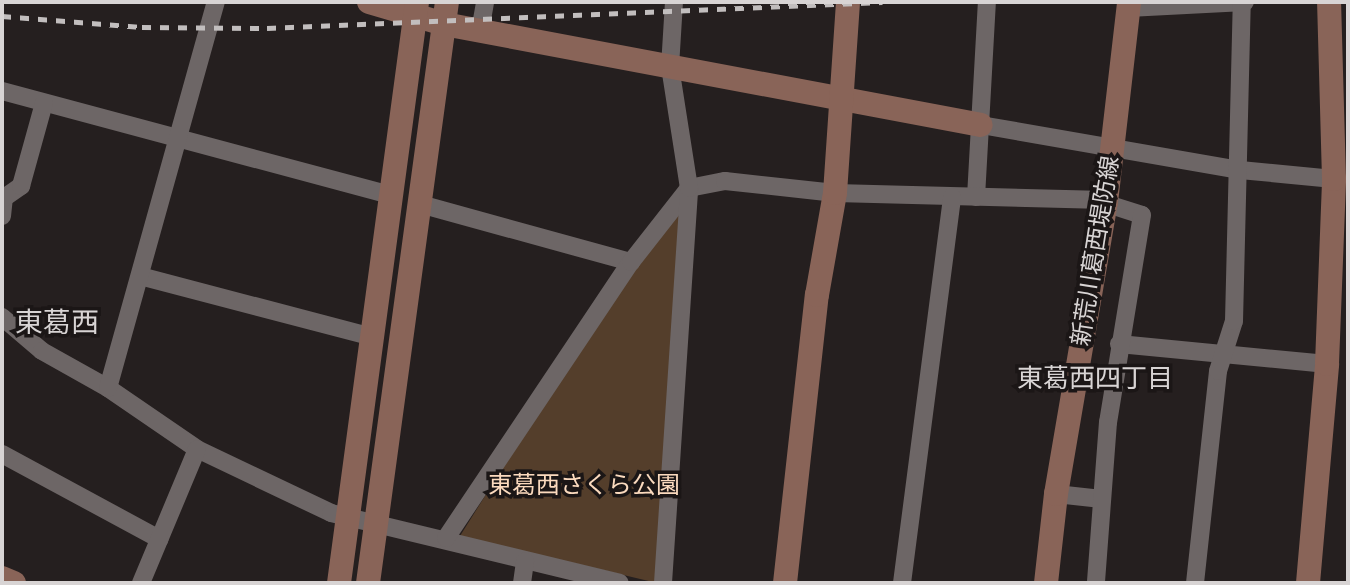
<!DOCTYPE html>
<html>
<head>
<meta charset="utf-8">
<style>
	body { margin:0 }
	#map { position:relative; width:1350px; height:585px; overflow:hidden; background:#251f1f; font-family:"Fira Sans","Noto Sans JP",sans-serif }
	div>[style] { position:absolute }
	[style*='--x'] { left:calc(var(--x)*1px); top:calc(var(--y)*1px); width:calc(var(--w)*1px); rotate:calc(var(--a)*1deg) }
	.green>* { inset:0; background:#543e2b }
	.street>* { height:18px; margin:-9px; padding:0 9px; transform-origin:9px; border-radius:9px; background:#6d6666 }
	.secondary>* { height:24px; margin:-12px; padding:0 12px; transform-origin:12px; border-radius:12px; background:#896458 }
	.rail>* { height:5px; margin-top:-2.5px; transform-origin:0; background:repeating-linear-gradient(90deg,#c2bebe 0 9px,transparent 0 18px) }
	span { translate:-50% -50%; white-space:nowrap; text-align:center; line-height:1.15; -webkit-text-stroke:7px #1b1616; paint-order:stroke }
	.street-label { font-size:24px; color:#d8d4d4 }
	.park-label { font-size:24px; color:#fbdabe }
	.neighbourhood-label { font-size:26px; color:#d8d4d4 }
	.quarter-label { font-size:28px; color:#d8d4d4 }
	.frame { position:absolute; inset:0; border:4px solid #d8d4d4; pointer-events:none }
</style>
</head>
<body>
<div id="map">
	<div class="green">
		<div style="clip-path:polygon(683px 202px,657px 583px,460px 536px,632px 261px)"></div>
	</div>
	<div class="street">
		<div style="--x:1128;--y:8;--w:117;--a:-2.9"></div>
		<div style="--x:480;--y:31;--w:29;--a:-80"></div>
		<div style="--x:2;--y:91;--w:401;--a:15"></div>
		<div style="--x:981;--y:125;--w:263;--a:9.9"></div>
		<div style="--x:1240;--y:170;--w:94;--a:5.5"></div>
		<div style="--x:976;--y:197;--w:195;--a:-86.8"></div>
		<div style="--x:420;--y:204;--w:219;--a:15.4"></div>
		<div style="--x:2;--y:216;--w:18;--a:-84"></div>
		<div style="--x:4;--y:198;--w:21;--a:-35"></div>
		<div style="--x:21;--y:186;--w:86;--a:-74.5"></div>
		<div style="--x:140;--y:276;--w:240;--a:14.7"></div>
		<div style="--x:2;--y:317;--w:52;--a:40.4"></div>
		<div style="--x:42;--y:351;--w:76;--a:29.3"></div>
		<div style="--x:108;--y:388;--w:108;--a:34.4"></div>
		<div style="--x:197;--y:449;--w:148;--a:25.5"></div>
		<div style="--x:331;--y:513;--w:297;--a:13.6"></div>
		<div style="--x:1119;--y:344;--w:209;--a:5.5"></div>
		<div style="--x:108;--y:388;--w:401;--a:-74.4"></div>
		<div style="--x:2;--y:454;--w:179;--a:28.4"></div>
		<div style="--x:1056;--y:494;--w:46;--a:6.2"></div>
		<div style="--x:446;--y:538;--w:332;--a:-56.2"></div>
		<div style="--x:631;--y:262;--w:94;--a:-51.9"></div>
		<div style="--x:689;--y:188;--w:37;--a:-11"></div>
		<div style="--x:725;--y:181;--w:111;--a:6.2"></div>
		<div style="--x:835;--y:193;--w:260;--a:1.5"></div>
		<div style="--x:1095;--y:200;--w:49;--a:17.7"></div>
		<div style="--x:1142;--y:215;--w:210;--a:99.3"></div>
		<div style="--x:1108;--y:422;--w:161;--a:94.3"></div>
		<div style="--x:141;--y:583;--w:145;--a:-67.3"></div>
		<div style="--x:522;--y:583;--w:22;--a:-82"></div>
		<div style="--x:663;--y:583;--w:396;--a:-86.2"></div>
		<div style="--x:689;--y:188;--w:122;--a:-98.9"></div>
		<div style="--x:670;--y:67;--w:65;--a:-86.5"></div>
		<div style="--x:902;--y:583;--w:389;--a:-82.6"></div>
		<div style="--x:1195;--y:583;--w:213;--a:-83.8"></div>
		<div style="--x:1218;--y:371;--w:52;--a:-72.3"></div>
		<div style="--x:1234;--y:321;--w:319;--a:-88.6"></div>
	</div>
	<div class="secondary">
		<div style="--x:369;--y:2;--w:78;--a:16.3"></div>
		<div style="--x:444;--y:24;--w:546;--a:10.65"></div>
		<div style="--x:2;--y:578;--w:13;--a:23"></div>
		<div style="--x:339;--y:583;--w:586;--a:-82.35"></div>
		<div style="--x:368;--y:583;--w:586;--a:-82.26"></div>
		<div style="--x:785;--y:583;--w:290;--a:-83.7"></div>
		<div style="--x:817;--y:295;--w:104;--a:-80"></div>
		<div style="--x:835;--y:193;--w:191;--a:-86.1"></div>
		<div style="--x:1046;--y:583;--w:90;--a:-83.6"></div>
		<div style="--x:1056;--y:494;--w:296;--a:-80.3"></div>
		<div style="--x:1106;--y:202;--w:201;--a:-83.4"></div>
		<div style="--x:1308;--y:583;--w:220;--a:-85"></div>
		<div style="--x:1327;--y:364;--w:185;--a:-87.8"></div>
		<div style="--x:1334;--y:179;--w:177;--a:-91.6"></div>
	</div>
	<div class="rail">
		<div style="--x:2;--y:16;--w:140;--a:4.5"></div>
		<div style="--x:142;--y:27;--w:125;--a:0.5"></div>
		<div style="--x:267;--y:28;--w:616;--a:-2.42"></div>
	</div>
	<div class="street-label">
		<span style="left:1096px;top:251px;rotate:-81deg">新荒川葛西堤防線</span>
	</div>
	<div class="park-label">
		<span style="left:584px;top:486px">東葛西さくら公園</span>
	</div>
	<div class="neighbourhood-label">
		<span style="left:1095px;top:379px">東葛西四丁目</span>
	</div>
	<div class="quarter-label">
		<span style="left:57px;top:323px">東葛西</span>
	</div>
	<div class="frame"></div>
</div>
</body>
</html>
